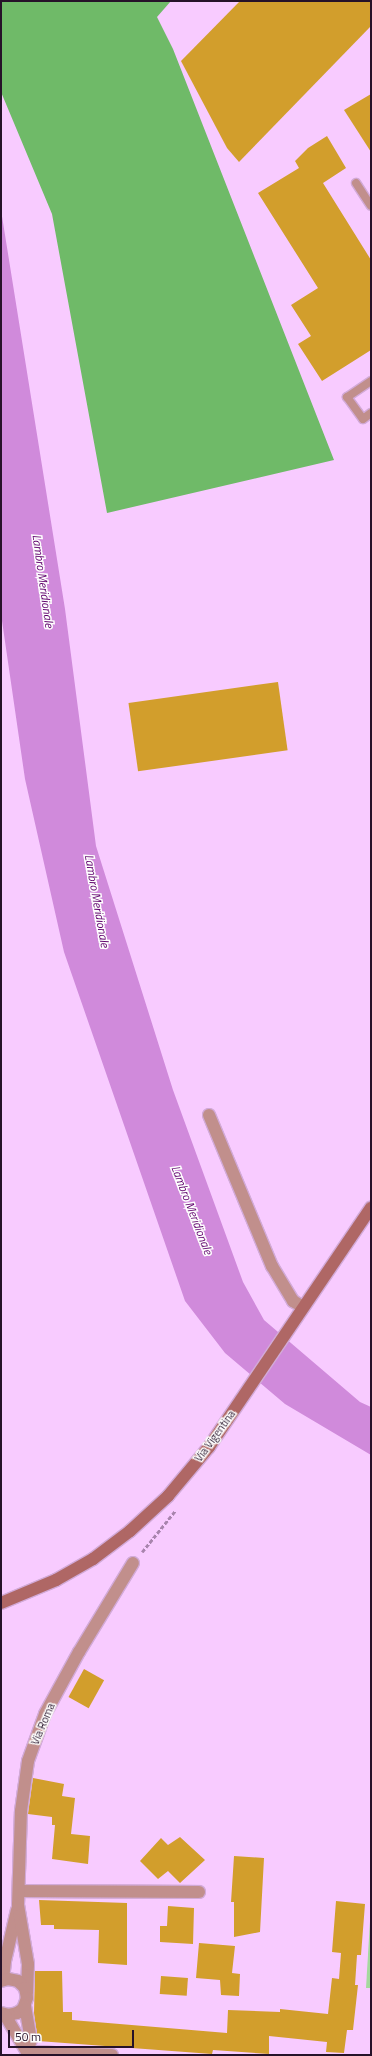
<!DOCTYPE html>
<html>
<head>
<meta charset="utf-8">
<style>
	body { margin:0 }
	#map { position:relative; width:372px; height:2056px; overflow:hidden; background:#f8cbff; font-family:"Titillium Web",sans-serif }
	div>[style] { position:absolute }
	[style*='--x'] { left:calc(var(--x)*1px); top:calc(var(--y)*1px); width:calc(var(--w)*1px); rotate:calc(var(--a)*1deg) }
	.green>* { inset:0; background:#a4d99e }
	.forest>* { inset:0; background:#6fba68 }
	.water>* { inset:0; background:#d08adb }
	.building>* { inset:0; background:#d29e2c; transform-origin:0 0 }
	.path>* { height:2.5px; margin-top:-1.25px; transform-origin:0; background:repeating-linear-gradient(90deg,#a884ad 0 4px,transparent 0 6px) }
	.roads { filter:drop-shadow(1px 0 #d2aad8) drop-shadow(-1px 0 #d2aad8) drop-shadow(0 1px #d2aad8) drop-shadow(0 -1px #d2aad8) }
	.service>* { height:8px; margin:-4px; padding:0 4px; transform-origin:4px; border-radius:4px; background:#c18f8c }
	.minor>* { height:12px; margin:-6px; padding:0 6px; transform-origin:6px; border-radius:6px; background:#c18f8c }
	.tertiary>* { height:12px; margin:-6px; padding:0 6px; transform-origin:6px; border-radius:6px; background:#c18f8c }
	.secondary>* { height:12px; margin:-6px; padding:0 6px; transform-origin:6px; border-radius:6px; background:#af6765 }
	span { translate:-50% -50%; white-space:nowrap; text-align:center; line-height:1.15; -webkit-text-stroke:3px #fefefe; paint-order:stroke }
	.street-label { font-size:11px; color:#261229 }
	.water-label { font-size:12px; color:#5f006c; font-style:italic }
	.frame { position:absolute; inset:0; border:2px solid #261229; pointer-events:none }
	.scale { position:absolute; left:8px; top:2030px; width:126px; height:18px; box-sizing:border-box; border:2px solid #261229; border-top:0; padding-left:5px; font-size:12px; line-height:14px; white-space:nowrap; color:#261229; -webkit-text-stroke:3px #fefefe; paint-order:stroke }
</style>
</head>
<body>
<div id="map">
	<div class="green">
		<div style="clip-path:polygon(370px 1921px,371px 1921px,371px 1988px,366px 1988px)"></div>
	</div>
	<div class="forest">
		<div style="clip-path:polygon(1px 1px,171px 1px,157px 17px,173px 49px,334px 460px,107px 513px,52px 214px,1px 92px)"></div>
	</div>
	<div class="water">
		<div style="clip-path:polygon(1px 210px,65px 609px,96px 846px,173px 1090px,243px 1282px,264px 1320px,360px 1402px,371px 1407px,371px 1455px,285px 1404px,225px 1353px,185px 1301px,64px 952px,25px 779px,1px 614px)"></div>
	</div>
	<div class="building">
		<div style="clip-path:polygon(240px 1px,371px 1px,371px 26px,239px 162px,227px 148px,181px 61px)"></div>
		<div style="clip-path:polygon(371px 94px,371px 152px,344px 110px)"></div>
		<div style="clip-path:polygon(327px 136px,346px 168px,323px 183px,371px 260px,371px 350px,322px 381px,298px 344px,311px 336px,291px 305px,318px 288px,258px 193px,299px 168px,295px 161px,308px 148px)"></div>
		<div style="left:278px;top:682px;width:69px;height:151px;rotate:82deg"></div>
		<div style="left:84px;top:1669px;width:23px;height:32px;rotate:29deg"></div>
		<div style="clip-path:polygon(33px 1778px,64px 1784px,62px 1796px,75px 1798px,71px 1834px,90px 1836px,88px 1864px,52px 1859px,55px 1825px,52px 1825px,52px 1817px,28px 1814px)"></div>
		<div style="clip-path:polygon(180px 1837px,205px 1860px,180px 1883px,168px 1871px,158px 1879px,140px 1861px,161px 1838px,168px 1845px)"></div>
		<div style="clip-path:polygon(234px 1856px,264px 1858px,260px 1932px,234px 1937px,234px 1902px,231px 1902px)"></div>
		<div style="clip-path:polygon(39px 1900px,127px 1903px,127px 1965px,98px 1963px,99px 1930px,54px 1929px,54px 1925px,41px 1925px)"></div>
		<div style="clip-path:polygon(336px 1901px,365px 1904px,361px 1955px,357px 1955px,355px 1985px,358px 1985px,353px 2030px,347px 2030px,344px 2053px,326px 2052px,327px 2042px,269px 2036px,269px 2054px,213px 2050px,212px 2054px,38px 2041px,34px 2013px,35px 1971px,62px 1971px,63px 2012px,72px 2012px,72px 2020px,227px 2033px,228px 2010px,280px 2012px,280px 2009px,328px 2014px,332px 1978px,339px 1979px,341px 1953px,332px 1952px)"></div>
		<div style="clip-path:polygon(168px 1906px,194px 1908px,193px 1944px,160px 1942px,160px 1926px,167px 1926px)"></div>
		<div style="clip-path:polygon(199px 1943px,235px 1946px,232px 1973px,240px 1974px,239px 1996px,221px 1995px,220px 1980px,196px 1978px)"></div>
		<div style="left:161px;top:1976px;width:27px;height:18px;rotate:4deg"></div>
	</div>
	<div class="path">
		<div style="--x:142;--y:1552;--w:53;--a:-51.2"></div>
	</div>
	<div class="roads">
		<div class="service">
			<div style="--x:356;--y:183;--w:27;--a:57"></div>
			<div style="--x:371;--y:381;--w:29;--a:146"></div>
			<div style="--x:347;--y:397;--w:27;--a:54"></div>
			<div style="--x:363;--y:419;--w:10;--a:-37"></div>
		</div>
		<div class="minor">
			<div style="--x:209;--y:1115;--w:164;--a:67.4"></div>
			<div style="--x:272;--y:1266;--w:41;--a:59"></div>
			<div style="--x:293;--y:1301;--w:12;--a:31"></div>
			<div style="--x:19;--y:1891;--w:180;--a:0.3"></div>
			<div style="--x:3;--y:1980;--w:19;--a:-84"></div>
			<div style="--x:5;--y:1961;--w:52;--a:-76.8"></div>
			<div style="--x:27;--y:1993;--w:29;--a:-88"></div>
			<div style="--x:28;--y:1964;--w:60;--a:-99.6"></div>
			<div style="--x:18;--y:1905;--w:94;--a:-88.2"></div>
			<div style="--x:21;--y:1811;--w:50;--a:-82"></div>
			<div style="--x:28;--y:1761;--w:50;--a:-70.1"></div>
			<div style="--x:45;--y:1714;--w:71;--a:-61.3"></div>
			<div style="--x:79;--y:1652;--w:104;--a:-58.8"></div>
			<div style="--x:27;--y:2052;--w:85;--a:2"></div>
		</div>
		<div class="tertiary">
			<div style="--x:1;--y:1981;--w:7;--a:-16"></div>
			<div style="--x:8;--y:1979;--w:10;--a:11"></div>
			<div style="--x:18;--y:1981;--w:10;--a:45"></div>
			<div style="--x:25;--y:1988;--w:10;--a:79"></div>
			<div style="--x:27;--y:1998;--w:12;--a:110"></div>
			<div style="--x:23;--y:2009;--w:7;--a:146"></div>
			<div style="--x:17;--y:2013;--w:8;--a:166"></div>
			<div style="--x:9;--y:2015;--w:8;--a:-166"></div>
			<div style="--x:25;--y:2006;--w:34;--a:80"></div>
			<div style="--x:31;--y:2039;--w:16;--a:104"></div>
			<div style="--x:5;--y:2015;--w:43;--a:59.3"></div>
		</div>
		<div class="secondary">
			<div style="--x:1;--y:1603;--w:60;--a:-22.7"></div>
			<div style="--x:56;--y:1580;--w:43;--a:-29.6"></div>
			<div style="--x:93;--y:1559;--w:46;--a:-37.1"></div>
			<div style="--x:130;--y:1531;--w:52;--a:-42.6"></div>
			<div style="--x:168;--y:1496;--w:64;--a:-50.1"></div>
			<div style="--x:209;--y:1447;--w:289;--a:-55.9"></div>
		</div>
	</div>
	<div class="street-label">
		<span style="left:215px;top:1436px;rotate:-54deg">Via Vigentina</span>
		<span style="left:43px;top:1724px;rotate:-67deg">Via Roma</span>
	</div>
	<div class="water-label">
		<span style="left:43px;top:581px;rotate:82deg">Lambro Meridionale</span>
		<span style="left:97px;top:901px;rotate:80deg">Lambro Meridionale</span>
		<span style="left:192px;top:1210px;rotate:69deg">Lambro Meridionale</span>
	</div>
	<div class="frame"></div>
	<div class="scale">50 m</div>
</div>
</body>
</html>
